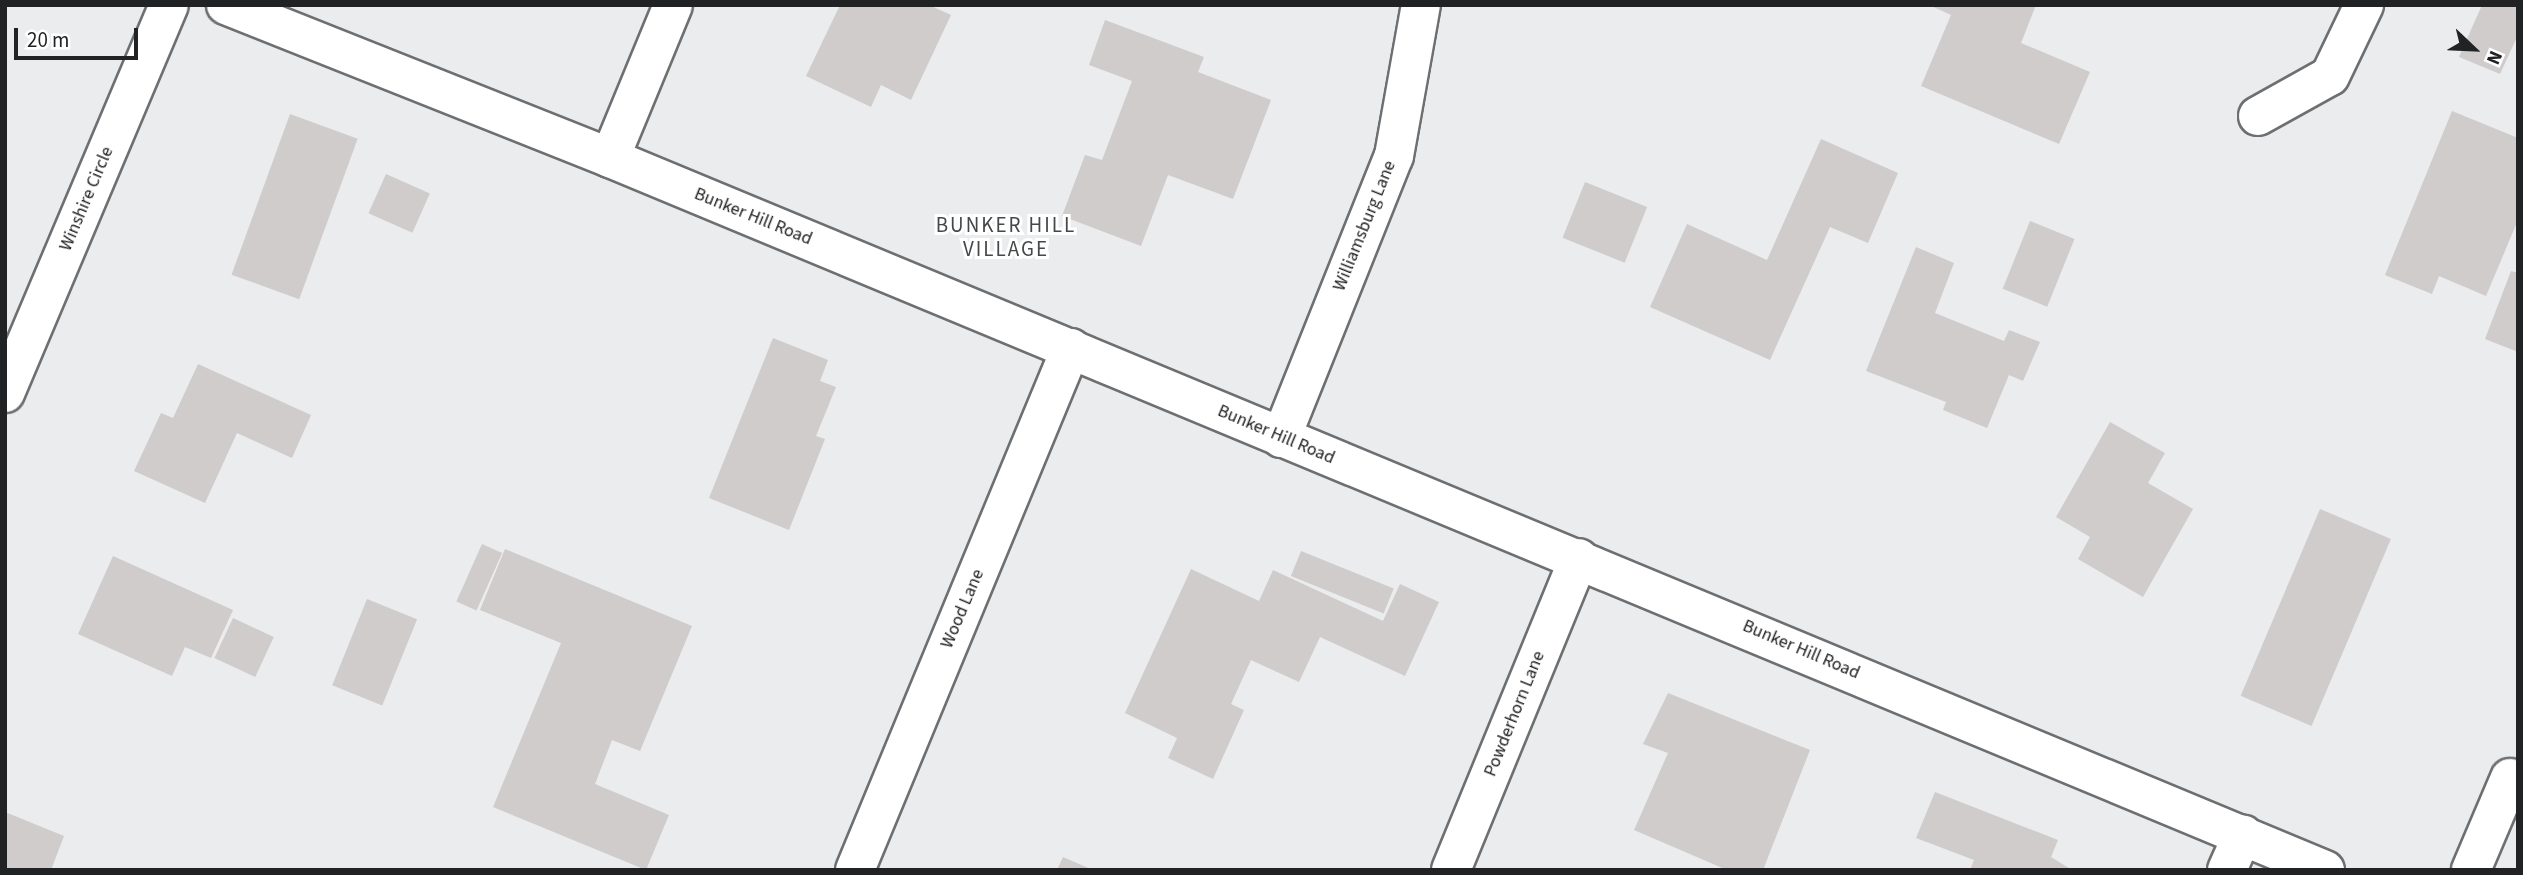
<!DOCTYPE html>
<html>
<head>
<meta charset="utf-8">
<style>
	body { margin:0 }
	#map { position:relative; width:2523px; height:875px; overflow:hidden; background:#eaecee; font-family:"Source Sans 3",sans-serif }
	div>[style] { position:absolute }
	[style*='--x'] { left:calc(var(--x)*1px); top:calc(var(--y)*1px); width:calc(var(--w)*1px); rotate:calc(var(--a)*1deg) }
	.building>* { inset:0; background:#cfcccb; transform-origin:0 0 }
	.roads { filter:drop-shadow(2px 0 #6d6f71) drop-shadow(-2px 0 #6d6f71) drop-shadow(0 2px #6d6f71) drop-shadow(0 -2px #6d6f71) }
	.minor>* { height:38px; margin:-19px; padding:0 19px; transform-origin:19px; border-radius:19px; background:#fff }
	span { translate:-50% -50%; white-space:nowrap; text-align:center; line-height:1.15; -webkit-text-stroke:6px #fff; paint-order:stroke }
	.street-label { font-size:18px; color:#212223 }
	.quarter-label { font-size:21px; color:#454749; letter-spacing:2px }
	.frame { position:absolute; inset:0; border:7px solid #212223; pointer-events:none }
	.north { position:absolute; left:2439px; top:14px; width:70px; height:70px; -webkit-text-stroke:5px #fff; paint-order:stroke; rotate:113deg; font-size:19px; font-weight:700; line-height:28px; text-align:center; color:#212223 }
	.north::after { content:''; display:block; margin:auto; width:24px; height:32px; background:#212223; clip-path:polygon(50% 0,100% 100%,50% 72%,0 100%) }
	.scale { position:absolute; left:14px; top:28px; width:124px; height:32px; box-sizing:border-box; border:4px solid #212223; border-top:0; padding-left:9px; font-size:21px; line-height:24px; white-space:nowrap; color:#212223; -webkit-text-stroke:5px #fff; paint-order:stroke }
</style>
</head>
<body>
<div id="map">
	<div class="building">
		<div style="clip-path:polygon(840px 5px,929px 5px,951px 15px,911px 100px,881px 85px,871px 107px,806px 76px)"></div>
		<div style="clip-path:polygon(1929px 5px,2036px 5px,2021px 43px,2090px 72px,2059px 144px,1921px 86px,1951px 15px)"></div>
		<div style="clip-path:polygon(2482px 5px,2518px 5px,2518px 35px,2500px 74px,2459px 57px)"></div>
		<div style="clip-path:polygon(1105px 20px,1204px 57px,1198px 72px,1271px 100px,1233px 199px,1168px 175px,1141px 246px,1062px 216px,1085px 155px,1102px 160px,1132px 81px,1089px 65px)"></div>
		<div style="clip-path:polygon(2452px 111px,2518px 138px,2518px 220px,2486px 296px,2439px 276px,2432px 294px,2385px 275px)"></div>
		<div style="left:290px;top:114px;width:72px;height:171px;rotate:20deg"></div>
		<div style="clip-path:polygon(1821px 139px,1898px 173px,1868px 243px,1830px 227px,1770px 360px,1650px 307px,1687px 224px,1767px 260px)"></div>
		<div style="left:386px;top:174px;width:48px;height:43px;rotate:24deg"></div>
		<div style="left:1585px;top:182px;width:67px;height:60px;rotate:22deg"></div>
		<div style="left:2030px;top:221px;width:48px;height:73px;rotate:22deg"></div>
		<div style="clip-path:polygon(1916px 247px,1954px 263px,1935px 313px,2004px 341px,2009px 330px,2040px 342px,2023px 381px,2009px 375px,1987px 428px,1943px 410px,1946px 402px,1866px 371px)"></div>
		<div style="clip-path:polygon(2511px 271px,2518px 273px,2518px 352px,2485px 339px)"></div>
		<div style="clip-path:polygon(773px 338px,828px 360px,820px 381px,836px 387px,816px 436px,825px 439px,789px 530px,709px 498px)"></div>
		<div style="clip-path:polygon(198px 364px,311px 415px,292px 458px,237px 433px,205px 503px,134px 471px,161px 413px,173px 418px)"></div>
		<div style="clip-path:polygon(2110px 422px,2165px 453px,2148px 483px,2193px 509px,2143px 597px,2078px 559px,2090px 537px,2056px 517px)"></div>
		<div style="left:2320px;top:509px;width:77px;height:203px;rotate:23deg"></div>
		<div style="left:482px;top:544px;width:22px;height:63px;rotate:24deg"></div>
		<div style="clip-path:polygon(505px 549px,692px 626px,640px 751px,612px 740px,595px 784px,669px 815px,646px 870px,493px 807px,561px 643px,480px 610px)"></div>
		<div style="left:1301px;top:551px;width:100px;height:27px;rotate:22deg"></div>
		<div style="clip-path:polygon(113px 556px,233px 610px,211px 658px,185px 647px,172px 676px,78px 634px)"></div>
		<div style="clip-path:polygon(1191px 569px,1259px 601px,1273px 570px,1383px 621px,1400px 584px,1439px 602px,1405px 676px,1320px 637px,1299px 682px,1251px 660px,1231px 704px,1244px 710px,1213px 779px,1168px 758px,1177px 738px,1125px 713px)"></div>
		<div style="left:367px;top:599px;width:54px;height:93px;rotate:22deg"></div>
		<div style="left:233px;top:618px;width:45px;height:44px;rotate:25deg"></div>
		<div style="clip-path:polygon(1668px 693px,1810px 750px,1763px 870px,1727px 870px,1634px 830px,1668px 753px,1643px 744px)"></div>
		<div style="clip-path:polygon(1935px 792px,2058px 840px,2051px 857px,2072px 870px,1970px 870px,1974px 860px,1916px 838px)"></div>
		<div style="clip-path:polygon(5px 812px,64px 836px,51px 870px,5px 870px)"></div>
		<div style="clip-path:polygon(1063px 857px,1093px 870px,1057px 870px)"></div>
	</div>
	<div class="roads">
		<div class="minor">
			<div style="--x:226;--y:5;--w:413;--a:21.7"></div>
			<div style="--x:610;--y:158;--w:1857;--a:22.55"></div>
			<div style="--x:2258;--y:116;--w:82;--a:-29.1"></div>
			<div style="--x:2330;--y:76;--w:79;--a:-64.4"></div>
			<div style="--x:610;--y:158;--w:165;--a:-67.6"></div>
			<div style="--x:5;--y:393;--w:421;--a:-67.1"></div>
			<div style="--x:1281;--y:438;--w:304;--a:-68.2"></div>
			<div style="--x:1394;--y:156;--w:153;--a:-79.9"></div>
			<div style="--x:855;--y:870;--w:565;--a:-67.52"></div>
			<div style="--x:1451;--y:870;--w:337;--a:-67.7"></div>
			<div style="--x:2227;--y:870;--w:39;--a:-66"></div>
			<div style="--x:2471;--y:870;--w:100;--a:-67"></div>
		</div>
	</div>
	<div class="street-label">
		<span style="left:87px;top:199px;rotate:-67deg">Winshire Circle</span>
		<span style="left:753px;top:217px;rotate:22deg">Bunker Hill Road</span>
		<span style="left:1365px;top:226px;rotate:-68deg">Williamsburg Lane</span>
		<span style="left:1276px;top:435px;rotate:23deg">Bunker Hill Road</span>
		<span style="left:963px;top:609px;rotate:-67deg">Wood Lane</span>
		<span style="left:1801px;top:650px;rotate:23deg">Bunker Hill Road</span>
		<span style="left:1515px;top:714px;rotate:-68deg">Powderhorn Lane</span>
	</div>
	<div class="quarter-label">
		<span style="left:1006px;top:237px">BUNKER HILL<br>VILLAGE</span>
	</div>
	<div class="frame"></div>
	<div class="north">N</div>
	<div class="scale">20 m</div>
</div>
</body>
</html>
